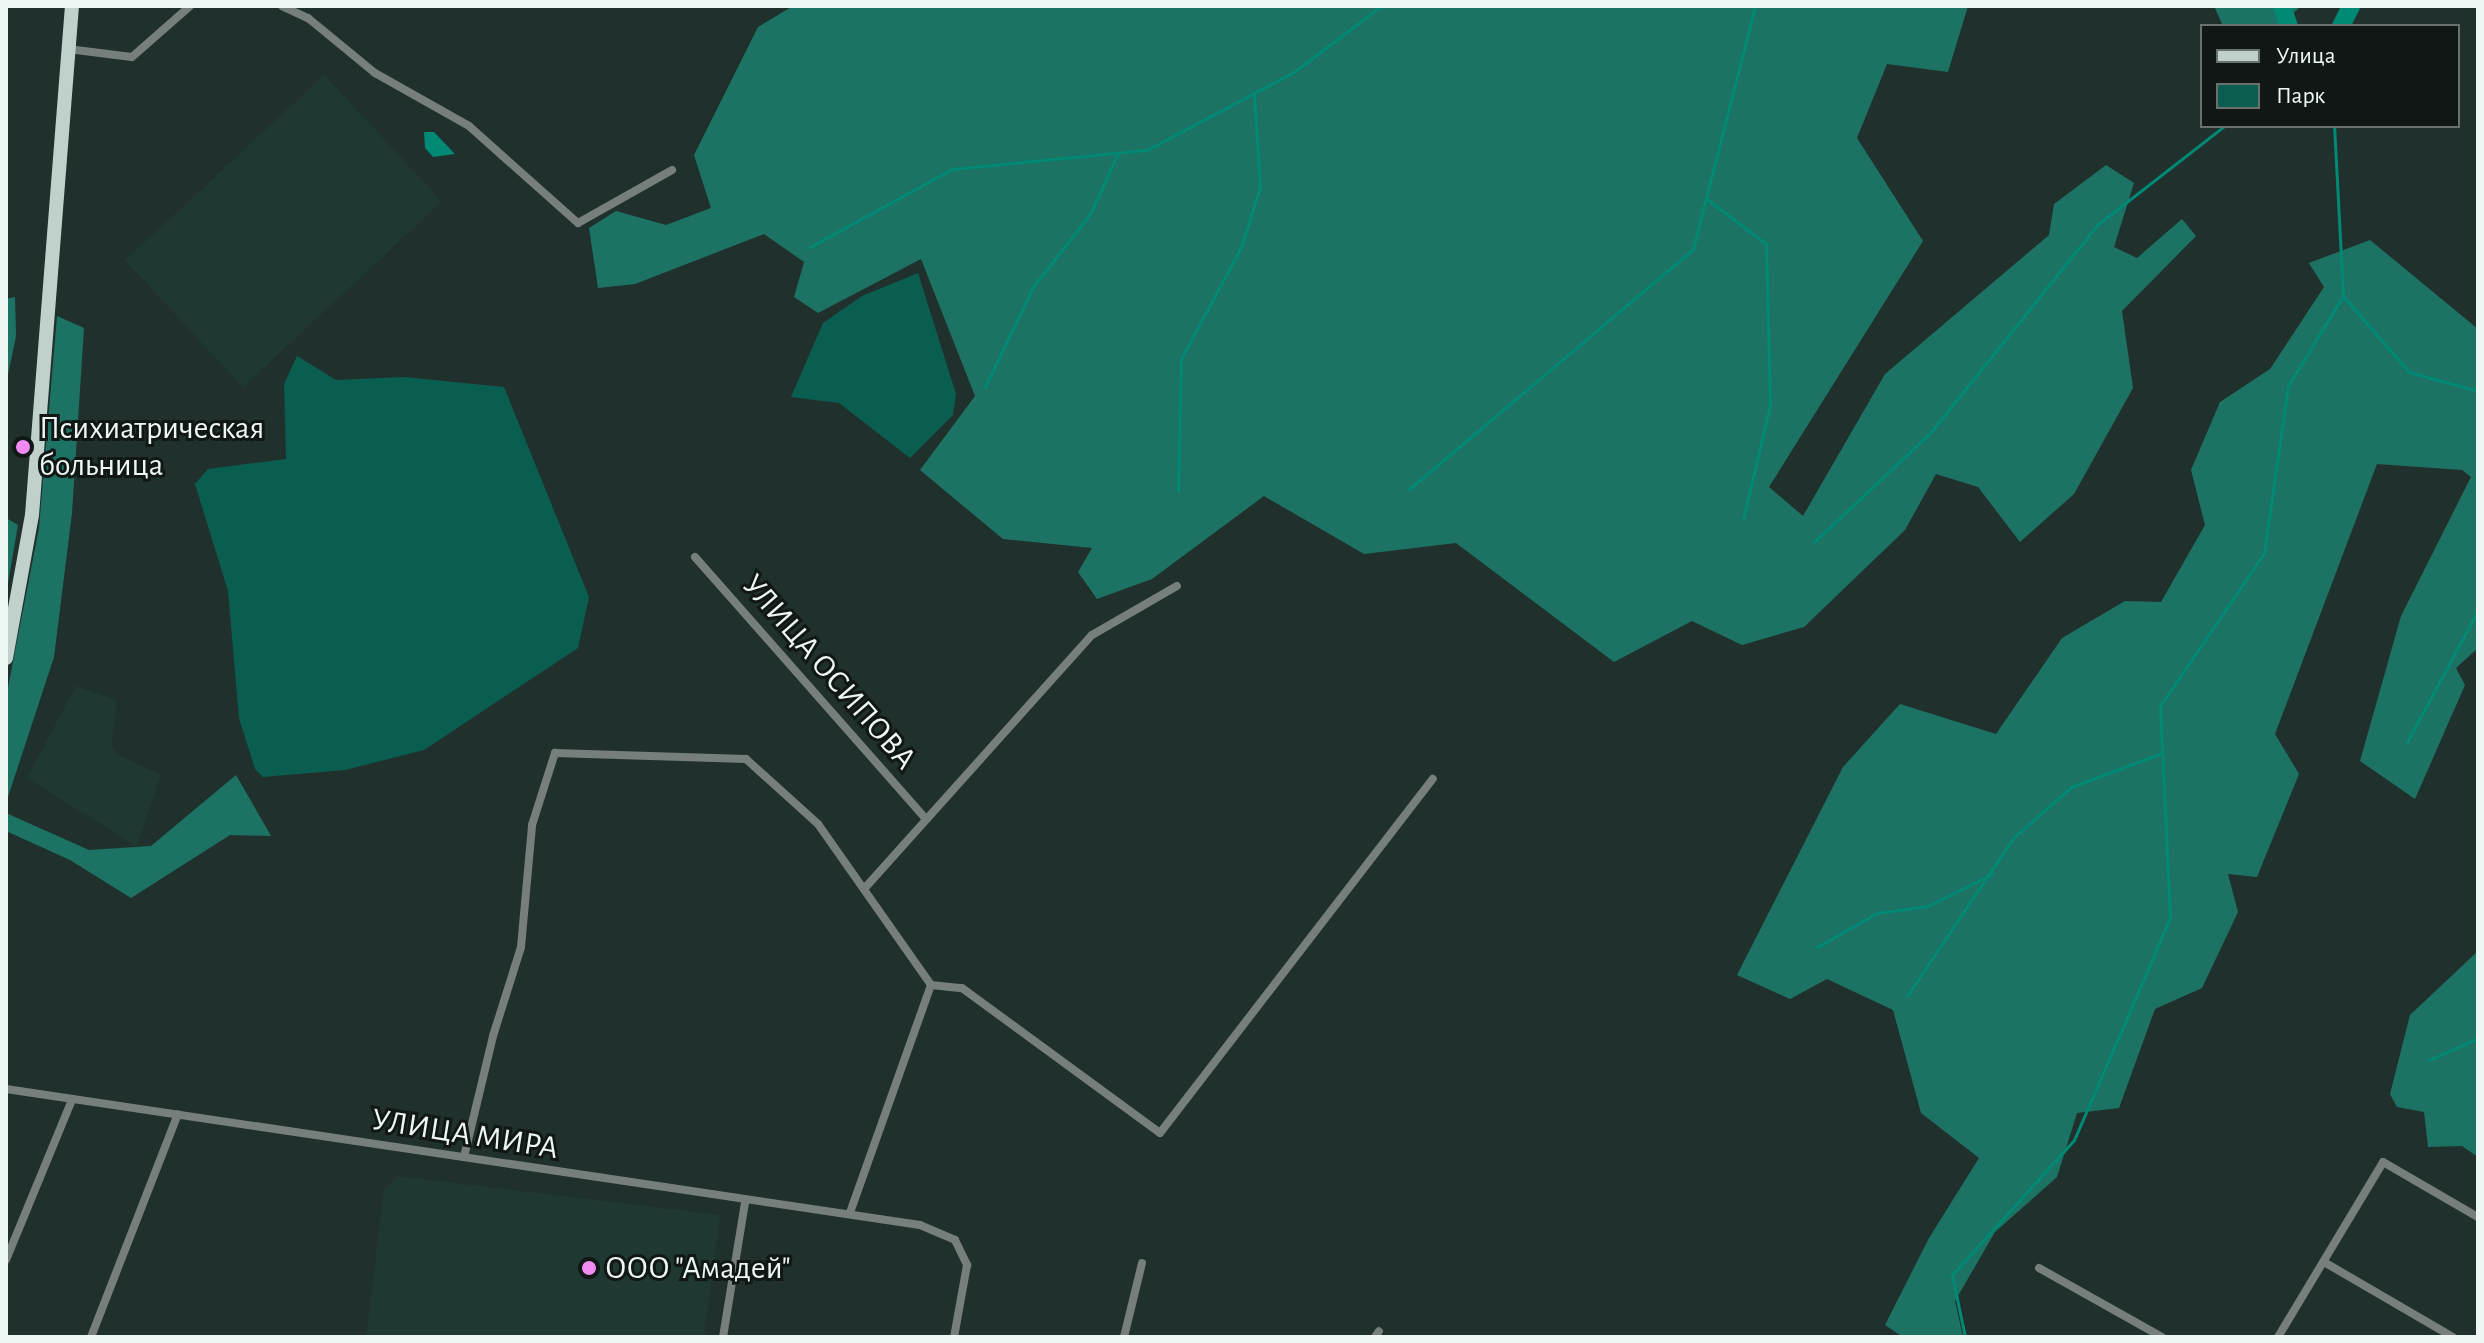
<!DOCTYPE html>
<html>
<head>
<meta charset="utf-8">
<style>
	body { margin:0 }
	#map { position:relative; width:2484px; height:1343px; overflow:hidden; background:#20312d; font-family:"Alegreya Sans",sans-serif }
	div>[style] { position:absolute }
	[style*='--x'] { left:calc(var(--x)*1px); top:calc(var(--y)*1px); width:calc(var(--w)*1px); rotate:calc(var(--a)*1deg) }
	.built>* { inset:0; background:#1f3932; transform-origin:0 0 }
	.green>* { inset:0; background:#095e50 }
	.forest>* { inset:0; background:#1d7363 }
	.water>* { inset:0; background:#008974 }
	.stream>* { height:3px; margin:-1.5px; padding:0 1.5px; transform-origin:1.5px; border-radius:1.5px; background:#008974 }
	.river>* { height:18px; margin:-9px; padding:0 9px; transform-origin:9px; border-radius:9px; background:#008974 }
	.minor>* { height:8px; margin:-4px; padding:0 4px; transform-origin:4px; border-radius:4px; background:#767f7c }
	.primary>* { height:14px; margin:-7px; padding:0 7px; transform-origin:7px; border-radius:7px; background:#c0d1cc }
	.dots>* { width:22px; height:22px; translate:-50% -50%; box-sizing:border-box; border:4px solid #101715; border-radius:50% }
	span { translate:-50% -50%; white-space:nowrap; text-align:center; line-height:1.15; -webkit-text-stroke:6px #101715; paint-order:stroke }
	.poi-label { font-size:32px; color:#edf7f4 }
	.left { translate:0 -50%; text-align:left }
	.street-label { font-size:32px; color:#edf7f4 }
	.frame { position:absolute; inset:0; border:8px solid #edf7f4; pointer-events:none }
	.legend { position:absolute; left:2200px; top:24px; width:260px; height:104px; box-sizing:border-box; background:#101715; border:2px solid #68716e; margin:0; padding:10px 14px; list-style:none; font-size:24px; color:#edf7f4 }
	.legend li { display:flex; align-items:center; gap:16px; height:40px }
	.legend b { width:40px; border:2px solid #68716e }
</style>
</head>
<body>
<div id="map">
	<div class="built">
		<div style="left:324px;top:75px;width:173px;height:272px;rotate:47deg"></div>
		<div style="clip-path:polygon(76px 686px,117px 700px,111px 746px,118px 755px,161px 775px,137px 846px,27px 778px)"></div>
		<div style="clip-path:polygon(397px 1176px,720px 1215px,704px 1337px,366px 1337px,384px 1190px)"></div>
	</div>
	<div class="green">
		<div style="clip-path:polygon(918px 273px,956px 394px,953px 415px,910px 458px,839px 403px,791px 397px,823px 323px,862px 296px)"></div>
		<div style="clip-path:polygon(297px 356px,336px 380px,404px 377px,504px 387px,589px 597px,578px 648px,424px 750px,345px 770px,263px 777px,255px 769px,239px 718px,228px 591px,195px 484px,208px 469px,286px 459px,284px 384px)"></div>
	</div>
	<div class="forest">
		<div style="clip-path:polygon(793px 6px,1968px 6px,1948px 72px,1887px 64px,1857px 138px,1923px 241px,1769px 487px,1803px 516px,1885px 374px,2049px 235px,2054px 204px,2106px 165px,2134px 183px,2114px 247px,2137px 258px,2182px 219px,2196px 236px,2122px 311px,2133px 388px,2074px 494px,2020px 542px,1978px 487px,1936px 474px,1905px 530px,1804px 627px,1742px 645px,1692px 621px,1614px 662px,1456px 543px,1364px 554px,1264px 496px,1152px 579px,1097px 599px,1078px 572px,1092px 548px,1003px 539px,920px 470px,975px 396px,921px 259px,818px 313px,794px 297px,804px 262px,764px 234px,635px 284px,598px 288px,589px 228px,616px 211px,666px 225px,711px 208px,694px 155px,758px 27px)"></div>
		<div style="clip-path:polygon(2214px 6px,2301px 6px,2279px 26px,2223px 26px)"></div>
		<div style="clip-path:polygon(2370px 240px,2478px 329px,2478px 648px,2456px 668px,2465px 685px,2415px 799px,2360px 761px,2401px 616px,2471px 477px,2462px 470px,2377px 464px,2275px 734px,2299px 774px,2257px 877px,2228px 874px,2238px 912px,2202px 988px,2155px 1009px,2119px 1108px,2077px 1113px,2057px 1177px,1995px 1232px,1955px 1301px,1963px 1337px,1903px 1337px,1885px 1325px,1929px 1238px,1979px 1158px,1921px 1113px,1893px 1010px,1827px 979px,1790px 999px,1737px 975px,1843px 767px,1900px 704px,1996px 734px,2062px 638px,2125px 601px,2161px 602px,2205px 525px,2191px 470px,2220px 402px,2270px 369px,2324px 287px,2309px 263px)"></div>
		<div style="clip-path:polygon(15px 297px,16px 336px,6px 384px,6px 299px)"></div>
		<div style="clip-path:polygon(57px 316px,84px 328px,72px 513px,54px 657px,6px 803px,6px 698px,39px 528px)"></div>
		<div style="clip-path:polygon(6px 518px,18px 525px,6px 595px)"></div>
		<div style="clip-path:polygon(236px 775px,271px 836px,230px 835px,131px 898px,70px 860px,6px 831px,6px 813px,89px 850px,151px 846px)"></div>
		<div style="clip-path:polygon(2478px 951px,2478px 1157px,2462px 1146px,2428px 1147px,2424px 1112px,2397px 1107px,2390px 1094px,2410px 1015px)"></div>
	</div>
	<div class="water">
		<div style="clip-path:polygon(424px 132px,434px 132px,455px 154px,433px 157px,425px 148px)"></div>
	</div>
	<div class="stream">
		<div style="--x:1707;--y:199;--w:74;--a:37.3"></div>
		<div style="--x:1766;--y:244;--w:161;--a:88.6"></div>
		<div style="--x:1770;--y:405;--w:117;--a:103.3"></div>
		<div style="--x:810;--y:247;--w:162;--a:-28.8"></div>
		<div style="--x:952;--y:169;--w:196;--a:-5.6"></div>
		<div style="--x:1147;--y:150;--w:166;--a:-28"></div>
		<div style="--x:1294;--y:72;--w:109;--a:-37.2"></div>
		<div style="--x:2343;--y:296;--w:101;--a:49"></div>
		<div style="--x:2409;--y:372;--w:72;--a:15.4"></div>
		<div style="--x:985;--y:387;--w:111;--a:-64.4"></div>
		<div style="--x:1033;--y:287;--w:93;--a:-52"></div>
		<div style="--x:1090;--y:214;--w:67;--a:-65.3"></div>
		<div style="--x:1178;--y:490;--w:131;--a:-88.7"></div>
		<div style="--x:1181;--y:359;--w:127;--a:-61.8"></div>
		<div style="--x:1241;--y:247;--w:63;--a:-72.4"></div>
		<div style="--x:1260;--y:187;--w:94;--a:-93.7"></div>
		<div style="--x:1408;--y:490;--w:373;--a:-40.2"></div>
		<div style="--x:1693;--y:249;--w:251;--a:-75.7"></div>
		<div style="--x:1814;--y:542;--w:159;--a:-43.2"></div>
		<div style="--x:1930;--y:433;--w:267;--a:-51.2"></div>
		<div style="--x:2097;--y:225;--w:161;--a:-37.9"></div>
		<div style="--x:2407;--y:742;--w:150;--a:-61.7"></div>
		<div style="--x:1817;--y:947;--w:69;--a:-29.5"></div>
		<div style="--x:1877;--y:913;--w:51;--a:-7.8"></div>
		<div style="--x:1928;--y:906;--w:72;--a:-26.6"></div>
		<div style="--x:1907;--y:996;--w:190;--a:-56.1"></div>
		<div style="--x:2013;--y:838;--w:77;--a:-41.3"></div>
		<div style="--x:2071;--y:787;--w:97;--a:-20.5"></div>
		<div style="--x:2429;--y:1060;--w:54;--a:-24.2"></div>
		<div style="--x:1965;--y:1337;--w:63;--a:-101.8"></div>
		<div style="--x:1952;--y:1275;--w:182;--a:-47.9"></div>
		<div style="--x:2074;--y:1140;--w:242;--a:-66.6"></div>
		<div style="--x:2170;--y:918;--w:212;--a:-92.7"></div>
		<div style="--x:2160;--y:706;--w:185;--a:-55.8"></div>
		<div style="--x:2264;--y:553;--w:169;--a:-81.8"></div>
		<div style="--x:2288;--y:386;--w:105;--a:-58.6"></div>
		<div style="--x:2343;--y:296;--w:170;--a:-93"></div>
	</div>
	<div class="river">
		<div style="--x:2282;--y:6;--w:21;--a:71"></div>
		<div style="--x:2341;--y:26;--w:22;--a:-63"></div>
	</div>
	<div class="minor">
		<div style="--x:282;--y:6;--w:29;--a:25"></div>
		<div style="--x:308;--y:18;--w:87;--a:39.4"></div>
		<div style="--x:375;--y:73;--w:108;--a:29.4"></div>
		<div style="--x:469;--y:126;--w:146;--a:41.7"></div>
		<div style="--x:578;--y:223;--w:108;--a:-29.4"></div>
		<div style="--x:68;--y:49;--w:64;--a:7.1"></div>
		<div style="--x:132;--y:57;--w:77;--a:-41.3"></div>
		<div style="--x:695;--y:557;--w:349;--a:48.6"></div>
		<div style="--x:864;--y:889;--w:341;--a:-48.1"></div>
		<div style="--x:1092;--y:635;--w:98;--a:-30"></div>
		<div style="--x:931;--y:985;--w:31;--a:6"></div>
		<div style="--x:962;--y:988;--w:245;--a:36.2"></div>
		<div style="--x:1160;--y:1133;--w:447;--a:-52.4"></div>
		<div style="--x:6;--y:1089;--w:924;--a:8.46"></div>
		<div style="--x:920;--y:1225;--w:38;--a:23"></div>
		<div style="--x:955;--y:1240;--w:28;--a:64"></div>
		<div style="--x:967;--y:1265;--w:73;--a:100.2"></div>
		<div style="--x:464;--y:1157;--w:124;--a:-76.5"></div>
		<div style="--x:493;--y:1036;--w:93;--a:-72.5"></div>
		<div style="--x:521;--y:947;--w:122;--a:-84.8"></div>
		<div style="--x:532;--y:825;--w:76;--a:-72.3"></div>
		<div style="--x:555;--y:753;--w:191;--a:1.8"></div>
		<div style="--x:746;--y:759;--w:97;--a:42.1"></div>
		<div style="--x:818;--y:824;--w:197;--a:54.9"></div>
		<div style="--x:931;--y:985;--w:241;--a:109.6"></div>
		<div style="--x:6;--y:1260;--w:173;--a:-67.6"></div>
		<div style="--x:2324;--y:1262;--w:149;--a:30.2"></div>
		<div style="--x:2039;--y:1268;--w:141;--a:29.3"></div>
		<div style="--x:91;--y:1337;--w:239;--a:-68.7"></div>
		<div style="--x:723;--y:1337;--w:136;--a:-80.7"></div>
		<div style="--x:1124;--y:1337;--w:76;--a:-76.3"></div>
		<div style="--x:1375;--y:1337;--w:7;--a:-56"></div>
		<div style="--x:2278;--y:1337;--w:204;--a:-59"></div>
		<div style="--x:2383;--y:1162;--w:110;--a:30.1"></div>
	</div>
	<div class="primary">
		<div style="--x:6;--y:658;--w:145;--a:-79.7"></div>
		<div style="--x:32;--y:515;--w:511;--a:-85.51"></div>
	</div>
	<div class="dots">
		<div style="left:23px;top:447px;background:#f28af3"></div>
		<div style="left:589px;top:1268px;background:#f28af3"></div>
	</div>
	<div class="poi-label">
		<span class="left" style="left:39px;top:447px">Психиатрическая<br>больница</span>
		<span class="left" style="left:605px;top:1268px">ООО "Амадей"</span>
	</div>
	<div class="street-label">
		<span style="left:829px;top:672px;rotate:49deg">УЛИЦА ОСИПОВА</span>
		<span style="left:465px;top:1134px;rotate:9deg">УЛИЦА МИРА</span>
	</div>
	<div class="frame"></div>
	<ul class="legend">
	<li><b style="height:10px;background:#c0d1cc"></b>Улица</li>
	<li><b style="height:22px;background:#095e50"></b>Парк</li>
	</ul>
</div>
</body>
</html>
